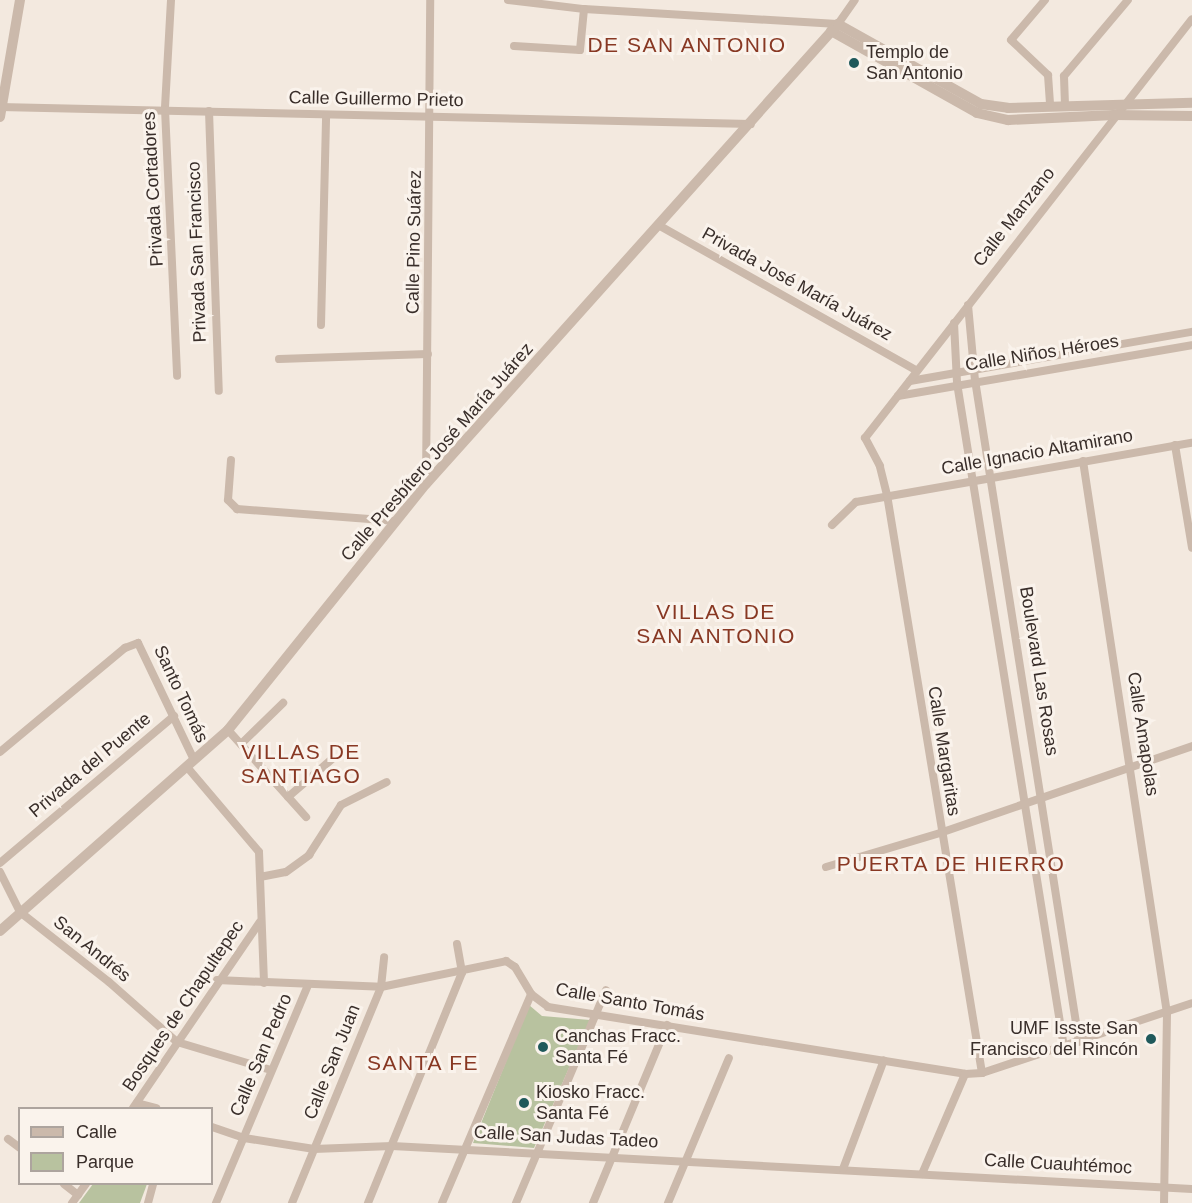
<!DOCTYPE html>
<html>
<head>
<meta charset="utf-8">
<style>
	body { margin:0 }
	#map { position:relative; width:1192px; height:1203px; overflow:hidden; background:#f3e9df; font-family:Arial,sans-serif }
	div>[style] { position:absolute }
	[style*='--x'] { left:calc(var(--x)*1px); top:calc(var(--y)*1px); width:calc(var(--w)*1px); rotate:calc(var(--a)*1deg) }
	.green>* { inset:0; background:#b8c29f }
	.minor>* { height:8px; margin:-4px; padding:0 4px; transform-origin:4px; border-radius:4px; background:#cbb9ab }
	.tertiary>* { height:10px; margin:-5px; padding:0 5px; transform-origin:5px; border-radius:5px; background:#cbb9ab }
	.dots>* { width:16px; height:16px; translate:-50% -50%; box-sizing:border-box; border:3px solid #faf3ec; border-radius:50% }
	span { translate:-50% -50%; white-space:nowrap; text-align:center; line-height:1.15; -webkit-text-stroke:6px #faf3ec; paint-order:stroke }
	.poi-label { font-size:18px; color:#392e2a }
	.left { translate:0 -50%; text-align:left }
	.right { translate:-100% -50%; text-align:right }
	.street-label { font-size:18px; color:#392e2a }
	.quarter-label { font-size:21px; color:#883823; letter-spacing:1.5px }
	.legend { position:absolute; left:18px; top:1107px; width:195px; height:78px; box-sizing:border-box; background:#faf3ec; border:2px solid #ada49e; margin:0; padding:8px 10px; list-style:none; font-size:18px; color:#392e2a }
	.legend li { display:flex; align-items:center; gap:12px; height:30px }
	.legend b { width:30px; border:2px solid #ada49e }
</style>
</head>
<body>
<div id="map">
	<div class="green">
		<div style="clip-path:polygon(529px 1005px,542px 1016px,590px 1020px,534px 1148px,473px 1143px)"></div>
		<div style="clip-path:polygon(93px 1184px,147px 1184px,140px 1203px,79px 1203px)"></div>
	</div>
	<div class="minor">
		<div style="--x:171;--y:0;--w:109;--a:93.2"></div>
		<div style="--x:165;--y:109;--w:267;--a:87.4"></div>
		<div style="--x:508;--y:0;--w:77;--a:6.8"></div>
		<div style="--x:584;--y:9;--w:254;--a:3.4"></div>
		<div style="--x:838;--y:24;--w:29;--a:-55"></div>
		<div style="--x:1045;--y:0;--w:52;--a:130.4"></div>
		<div style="--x:1011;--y:40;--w:51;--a:43.4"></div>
		<div style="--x:1048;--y:75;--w:30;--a:86"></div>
		<div style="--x:514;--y:46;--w:66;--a:3.5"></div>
		<div style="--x:580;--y:50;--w:41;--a:-84.4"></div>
		<div style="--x:1065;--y:105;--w:29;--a:-92"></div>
		<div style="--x:1064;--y:76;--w:99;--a:-49.9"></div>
		<div style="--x:0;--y:107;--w:751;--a:1.3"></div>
		<div style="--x:209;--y:111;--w:280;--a:88"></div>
		<div style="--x:660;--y:226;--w:295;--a:29.4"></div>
		<div style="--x:968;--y:305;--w:75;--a:84.7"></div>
		<div style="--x:975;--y:380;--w:670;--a:81.07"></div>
		<div style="--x:954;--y:323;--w:60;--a:87.1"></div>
		<div style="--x:957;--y:383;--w:673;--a:80.85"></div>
		<div style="--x:321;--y:325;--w:209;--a:-88.6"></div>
		<div style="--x:279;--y:359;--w:149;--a:-1.9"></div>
		<div style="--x:910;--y:381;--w:286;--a:-9.9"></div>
		<div style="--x:898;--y:396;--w:298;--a:-9.8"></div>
		<div style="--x:1175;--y:445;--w:104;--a:80.6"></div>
		<div style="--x:231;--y:460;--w:40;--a:94.3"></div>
		<div style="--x:228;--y:500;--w:13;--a:45"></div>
		<div style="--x:237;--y:509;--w:159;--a:4.3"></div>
		<div style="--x:1083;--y:461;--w:558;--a:81.35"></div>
		<div style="--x:1167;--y:1013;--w:190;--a:90.9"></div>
		<div style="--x:426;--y:484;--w:484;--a:-89.5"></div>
		<div style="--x:832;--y:525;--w:33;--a:-44"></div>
		<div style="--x:856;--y:502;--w:341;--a:-10"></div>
		<div style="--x:228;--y:730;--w:117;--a:48.1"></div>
		<div style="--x:241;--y:744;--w:59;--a:-44.3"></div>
		<div style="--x:0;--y:752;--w:163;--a:-39.8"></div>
		<div style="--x:125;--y:648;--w:14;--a:-21"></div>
		<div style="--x:138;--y:643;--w:130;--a:64.4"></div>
		<div style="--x:187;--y:767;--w:111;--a:49.7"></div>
		<div style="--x:259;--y:852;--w:131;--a:87.8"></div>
		<div style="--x:288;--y:797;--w:58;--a:-40.8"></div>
		<div style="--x:0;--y:863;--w:228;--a:-40.2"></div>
		<div style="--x:826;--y:867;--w:119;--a:-16.6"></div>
		<div style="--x:940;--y:833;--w:267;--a:-19"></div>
		<div style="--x:0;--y:872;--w:45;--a:63.4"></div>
		<div style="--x:20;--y:912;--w:113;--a:38.2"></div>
		<div style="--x:109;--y:982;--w:91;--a:41.4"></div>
		<div style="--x:177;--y:1042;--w:98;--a:16.6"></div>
		<div style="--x:260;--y:877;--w:26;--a:-11"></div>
		<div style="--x:286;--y:872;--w:29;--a:-36"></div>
		<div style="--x:309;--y:855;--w:59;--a:-57.4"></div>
		<div style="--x:341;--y:805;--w:51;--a:-26.6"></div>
		<div style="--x:457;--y:944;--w:29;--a:80"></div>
		<div style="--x:217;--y:980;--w:164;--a:2.4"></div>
		<div style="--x:381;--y:987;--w:128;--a:-11.7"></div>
		<div style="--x:506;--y:961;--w:11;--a:34"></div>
		<div style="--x:515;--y:967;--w:31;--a:59"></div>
		<div style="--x:531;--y:994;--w:21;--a:37"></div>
		<div style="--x:548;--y:1007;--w:422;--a:9.1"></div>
		<div style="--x:965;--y:1074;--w:17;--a:-3"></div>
		<div style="--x:982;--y:1073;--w:221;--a:-18.4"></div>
		<div style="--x:982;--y:1073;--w:586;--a:-99.33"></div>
		<div style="--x:887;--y:495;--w:30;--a:-104"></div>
		<div style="--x:880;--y:466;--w:32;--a:-118"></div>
		<div style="--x:865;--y:438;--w:531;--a:-52.03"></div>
		<div style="--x:137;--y:1103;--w:20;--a:15"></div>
		<div style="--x:133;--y:1108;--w:225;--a:-55.7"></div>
		<div style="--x:212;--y:1127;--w:34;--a:19"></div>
		<div style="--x:244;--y:1138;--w:71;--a:8.9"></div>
		<div style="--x:314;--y:1149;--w:78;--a:-2.2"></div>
		<div style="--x:392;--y:1146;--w:801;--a:3.08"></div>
		<div style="--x:8;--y:1139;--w:15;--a:37"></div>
		<div style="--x:843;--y:1169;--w:116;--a:-69.4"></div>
		<div style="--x:922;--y:1174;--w:109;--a:-66.7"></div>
		<div style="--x:64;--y:1184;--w:18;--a:38"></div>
		<div style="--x:72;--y:1203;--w:24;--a:-54"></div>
		<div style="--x:148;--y:1203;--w:20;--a:-75"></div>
		<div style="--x:216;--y:1203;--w:237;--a:-67.1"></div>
		<div style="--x:292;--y:1203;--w:234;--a:-67.6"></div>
		<div style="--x:381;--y:987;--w:30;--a:-84"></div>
		<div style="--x:368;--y:1203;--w:248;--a:-67.8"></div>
		<div style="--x:442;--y:1203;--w:227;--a:-66.9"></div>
		<div style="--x:516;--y:1203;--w:231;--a:-67.1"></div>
		<div style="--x:593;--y:1203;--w:193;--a:-67.4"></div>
		<div style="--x:668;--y:1203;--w:157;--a:-67.2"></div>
	</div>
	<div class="tertiary">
		<div style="--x:831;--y:31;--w:167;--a:29.3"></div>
		<div style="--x:977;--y:113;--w:32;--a:13"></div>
		<div style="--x:1008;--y:120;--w:106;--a:-2.7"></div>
		<div style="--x:1114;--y:115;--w:78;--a:0.7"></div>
		<div style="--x:0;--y:117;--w:119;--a:-80.3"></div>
		<div style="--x:0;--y:931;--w:304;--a:-41.4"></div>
		<div style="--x:228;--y:730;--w:316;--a:-51.2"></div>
		<div style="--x:426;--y:484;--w:618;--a:-48.15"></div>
		<div style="--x:838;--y:24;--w:164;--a:29.2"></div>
		<div style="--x:981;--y:104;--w:27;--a:8"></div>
		<div style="--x:1008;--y:108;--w:184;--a:-1.6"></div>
	</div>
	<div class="dots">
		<div style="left:854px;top:63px;background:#1f595b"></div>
		<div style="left:1151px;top:1039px;background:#1f595b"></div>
		<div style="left:543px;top:1047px;background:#1f595b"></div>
		<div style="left:524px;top:1103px;background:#1f595b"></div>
	</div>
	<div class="poi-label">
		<span class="left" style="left:866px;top:63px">Templo de<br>San Antonio</span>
		<span class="right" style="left:1138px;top:1039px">UMF Issste San<br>Francisco del Rincón</span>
		<span class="left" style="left:555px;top:1047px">Canchas Fracc.<br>Santa Fé</span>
		<span class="left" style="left:536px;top:1103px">Kiosko Fracc.<br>Santa Fé</span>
	</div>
	<div class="street-label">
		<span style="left:376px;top:99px;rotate:1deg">Calle Guillermo Prieto</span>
		<span style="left:153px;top:189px;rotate:-93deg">Privada Cortadores</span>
		<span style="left:1014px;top:217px;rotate:-52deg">Calle Manzano</span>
		<span style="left:414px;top:242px;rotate:-89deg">Calle Pino Suárez</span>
		<span style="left:197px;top:252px;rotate:-92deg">Privada San Francisco</span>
		<span style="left:797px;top:284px;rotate:29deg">Privada José María Juárez</span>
		<span style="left:1042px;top:353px;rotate:-9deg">Calle Niños Héroes</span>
		<span style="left:437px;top:452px;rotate:-49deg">Calle Presbítero José María Juárez</span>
		<span style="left:1037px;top:452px;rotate:-10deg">Calle Ignacio Altamirano</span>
		<span style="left:1039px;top:671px;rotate:81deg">Boulevard Las Rosas</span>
		<span style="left:181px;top:694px;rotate:65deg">Santo Tomás</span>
		<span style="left:1143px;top:734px;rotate:81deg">Calle Amapolas</span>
		<span style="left:944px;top:751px;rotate:81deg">Calle Margaritas</span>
		<span style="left:90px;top:765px;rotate:-40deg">Privada del Puente</span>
		<span style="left:92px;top:949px;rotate:39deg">San Andrés</span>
		<span style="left:630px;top:1002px;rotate:10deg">Calle Santo Tomás</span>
		<span style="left:183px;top:1006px;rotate:-56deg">Bosques de Chapultepec</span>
		<span style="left:261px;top:1055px;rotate:-67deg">Calle San Pedro</span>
		<span style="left:332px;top:1062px;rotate:-68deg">Calle San Juan</span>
		<span style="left:566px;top:1137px;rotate:3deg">Calle San Judas Tadeo</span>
		<span style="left:1058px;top:1164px;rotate:3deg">Calle Cuauhtémoc</span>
	</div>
	<div class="quarter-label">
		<span style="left:687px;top:45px">DE SAN ANTONIO</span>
		<span style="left:716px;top:624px">VILLAS DE<br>SAN ANTONIO</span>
		<span style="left:301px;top:764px">VILLAS DE<br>SANTIAGO</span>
		<span style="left:951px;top:864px">PUERTA DE HIERRO</span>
		<span style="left:423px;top:1063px">SANTA FE</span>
	</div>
	<ul class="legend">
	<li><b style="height:8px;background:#cbb9ab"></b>Calle</li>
	<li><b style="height:16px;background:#b8c29f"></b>Parque</li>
	</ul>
</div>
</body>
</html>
